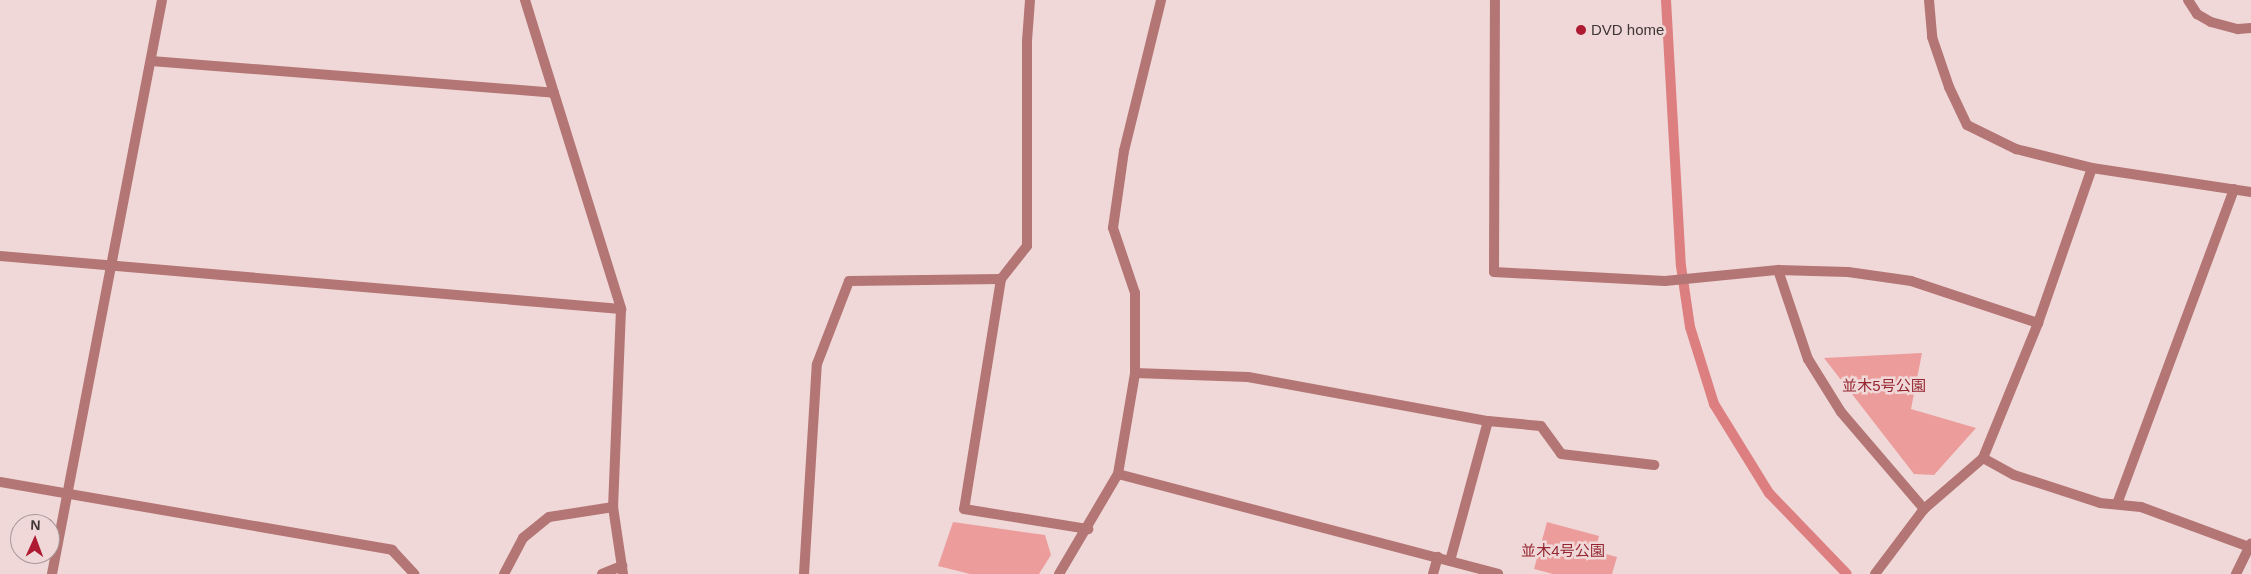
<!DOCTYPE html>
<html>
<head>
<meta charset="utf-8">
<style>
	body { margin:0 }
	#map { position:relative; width:2251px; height:574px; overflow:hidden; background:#efd8d7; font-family:Arial,"Noto Sans JP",sans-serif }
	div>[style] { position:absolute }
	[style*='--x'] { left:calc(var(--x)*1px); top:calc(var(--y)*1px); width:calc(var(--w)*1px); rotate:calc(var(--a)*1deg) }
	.green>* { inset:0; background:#ed9c9c }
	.stream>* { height:10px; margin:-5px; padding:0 5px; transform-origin:5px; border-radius:5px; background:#dd7f80 }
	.lane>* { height:10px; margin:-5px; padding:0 5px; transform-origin:5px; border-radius:5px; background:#b47575 }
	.street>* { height:10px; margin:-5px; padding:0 5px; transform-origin:5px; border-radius:5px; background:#b47575 }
	.dots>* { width:14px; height:14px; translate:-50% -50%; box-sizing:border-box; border:2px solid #efd8d7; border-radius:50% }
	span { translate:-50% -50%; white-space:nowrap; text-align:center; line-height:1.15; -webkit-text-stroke:5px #efd8d7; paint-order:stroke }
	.poi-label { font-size:15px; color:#3f3636 }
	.left { translate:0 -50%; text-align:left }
	.park-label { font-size:15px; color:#942531 }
	.north { position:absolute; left:10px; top:514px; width:50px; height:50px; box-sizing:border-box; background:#efd8d7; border:1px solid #a99797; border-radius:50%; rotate:2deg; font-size:14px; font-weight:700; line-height:20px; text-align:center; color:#3f3636 }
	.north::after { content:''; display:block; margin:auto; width:18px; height:22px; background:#ae1a32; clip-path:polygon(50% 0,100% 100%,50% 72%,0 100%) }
</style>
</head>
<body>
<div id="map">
	<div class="green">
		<div style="clip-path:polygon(1922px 353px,1911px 409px,1976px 428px,1934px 475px,1914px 474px,1824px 358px)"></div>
		<div style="clip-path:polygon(953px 522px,1045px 535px,1051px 555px,1039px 574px,970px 574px,938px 566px)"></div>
		<div style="clip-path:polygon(1547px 522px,1599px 536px,1595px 551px,1617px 557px,1612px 574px,1553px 574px,1534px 569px)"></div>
	</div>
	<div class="stream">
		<div style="--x:1666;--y:0;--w:266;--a:86.8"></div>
		<div style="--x:1681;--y:266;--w:62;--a:81.6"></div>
		<div style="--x:1690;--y:327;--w:81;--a:72.7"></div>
		<div style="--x:1714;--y:404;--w:105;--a:58.3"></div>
		<div style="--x:1769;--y:493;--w:112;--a:46.1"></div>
	</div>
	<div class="lane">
		<div style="--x:2188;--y:0;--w:17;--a:57"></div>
		<div style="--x:2197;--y:14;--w:16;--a:30"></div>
		<div style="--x:2211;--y:22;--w:28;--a:15"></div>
		<div style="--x:2238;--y:29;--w:13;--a:-4"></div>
		<div style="--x:1494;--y:272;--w:272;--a:-89.8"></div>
		<div style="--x:1488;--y:421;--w:53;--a:5.4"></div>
		<div style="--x:1541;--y:426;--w:34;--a:54"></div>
		<div style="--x:1561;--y:454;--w:94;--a:6.7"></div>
		<div style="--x:1983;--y:458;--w:35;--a:29"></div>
		<div style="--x:2014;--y:475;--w:90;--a:18"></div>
		<div style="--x:2100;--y:503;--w:41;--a:5.6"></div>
		<div style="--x:2141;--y:507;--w:115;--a:20.3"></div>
		<div style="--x:0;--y:482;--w:398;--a:9.8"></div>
		<div style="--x:392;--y:550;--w:33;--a:47"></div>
		<div style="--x:2117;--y:504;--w:336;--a:-69.6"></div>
		<div style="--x:504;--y:574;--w:41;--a:-62.2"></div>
		<div style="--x:523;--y:538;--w:33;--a:-39"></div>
		<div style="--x:549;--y:517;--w:65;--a:-8.9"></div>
		<div style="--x:602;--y:574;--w:22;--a:-22"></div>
	</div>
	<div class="street">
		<div style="--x:525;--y:0;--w:324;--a:72.7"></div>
		<div style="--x:621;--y:309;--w:198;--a:92.3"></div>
		<div style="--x:613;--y:507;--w:68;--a:81.5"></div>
		<div style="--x:1929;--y:0;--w:37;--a:85"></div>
		<div style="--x:1932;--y:37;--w:53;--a:71.2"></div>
		<div style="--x:1949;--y:87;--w:42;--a:64.7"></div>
		<div style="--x:1967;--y:125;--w:55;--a:26.1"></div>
		<div style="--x:2016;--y:149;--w:78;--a:14"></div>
		<div style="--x:2092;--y:168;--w:161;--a:8.6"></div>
		<div style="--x:151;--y:61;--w:404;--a:4.5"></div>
		<div style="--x:0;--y:256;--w:623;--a:4.88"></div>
		<div style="--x:1778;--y:270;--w:94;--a:71.4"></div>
		<div style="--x:1808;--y:359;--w:62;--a:58.1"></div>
		<div style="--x:1841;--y:412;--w:128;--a:49.4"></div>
		<div style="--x:1494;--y:272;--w:171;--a:3"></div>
		<div style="--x:1665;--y:281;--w:114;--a:-5.6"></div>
		<div style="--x:1778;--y:270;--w:70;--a:1.6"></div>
		<div style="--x:1848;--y:272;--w:64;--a:8.1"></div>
		<div style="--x:1911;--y:281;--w:134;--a:18.3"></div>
		<div style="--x:1001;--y:279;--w:233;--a:99.1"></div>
		<div style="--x:964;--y:509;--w:126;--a:9.2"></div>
		<div style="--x:1135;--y:373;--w:113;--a:2"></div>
		<div style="--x:1248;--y:377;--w:244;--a:10.4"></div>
		<div style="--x:1488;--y:421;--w:145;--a:105.2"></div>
		<div style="--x:1118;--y:474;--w:393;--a:14.7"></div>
		<div style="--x:52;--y:574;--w:584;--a:-79.15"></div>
		<div style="--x:804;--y:574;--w:210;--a:-86.5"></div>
		<div style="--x:817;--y:364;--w:89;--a:-68.9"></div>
		<div style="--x:849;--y:281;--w:152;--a:-0.8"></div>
		<div style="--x:1001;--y:279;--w:42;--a:-51.8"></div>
		<div style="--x:1027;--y:246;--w:205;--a:-90"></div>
		<div style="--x:1027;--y:41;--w:41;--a:-85.8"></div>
		<div style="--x:1059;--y:574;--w:116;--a:-59.5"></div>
		<div style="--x:1118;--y:474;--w:102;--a:-80.4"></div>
		<div style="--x:1135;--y:373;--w:80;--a:-90"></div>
		<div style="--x:1135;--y:293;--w:69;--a:-108.7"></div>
		<div style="--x:1113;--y:228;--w:78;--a:-81.9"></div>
		<div style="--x:1124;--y:151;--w:155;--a:-76.2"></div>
		<div style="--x:1433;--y:574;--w:18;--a:-74"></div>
		<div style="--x:1875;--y:574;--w:81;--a:-53"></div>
		<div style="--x:1924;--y:509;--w:78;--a:-40.8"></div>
		<div style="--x:1983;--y:458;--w:146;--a:-67.8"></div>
		<div style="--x:2038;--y:323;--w:164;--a:-70.8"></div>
		<div style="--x:2236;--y:574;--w:34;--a:-64"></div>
	</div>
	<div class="dots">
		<div style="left:1581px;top:30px;background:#ae1a32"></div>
	</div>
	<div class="poi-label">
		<span class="left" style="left:1591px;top:30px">DVD home</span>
	</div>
	<div class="park-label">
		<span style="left:1884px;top:386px">並木5号公園</span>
		<span style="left:1563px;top:551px">並木4号公園</span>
	</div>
	<div class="north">N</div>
</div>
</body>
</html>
